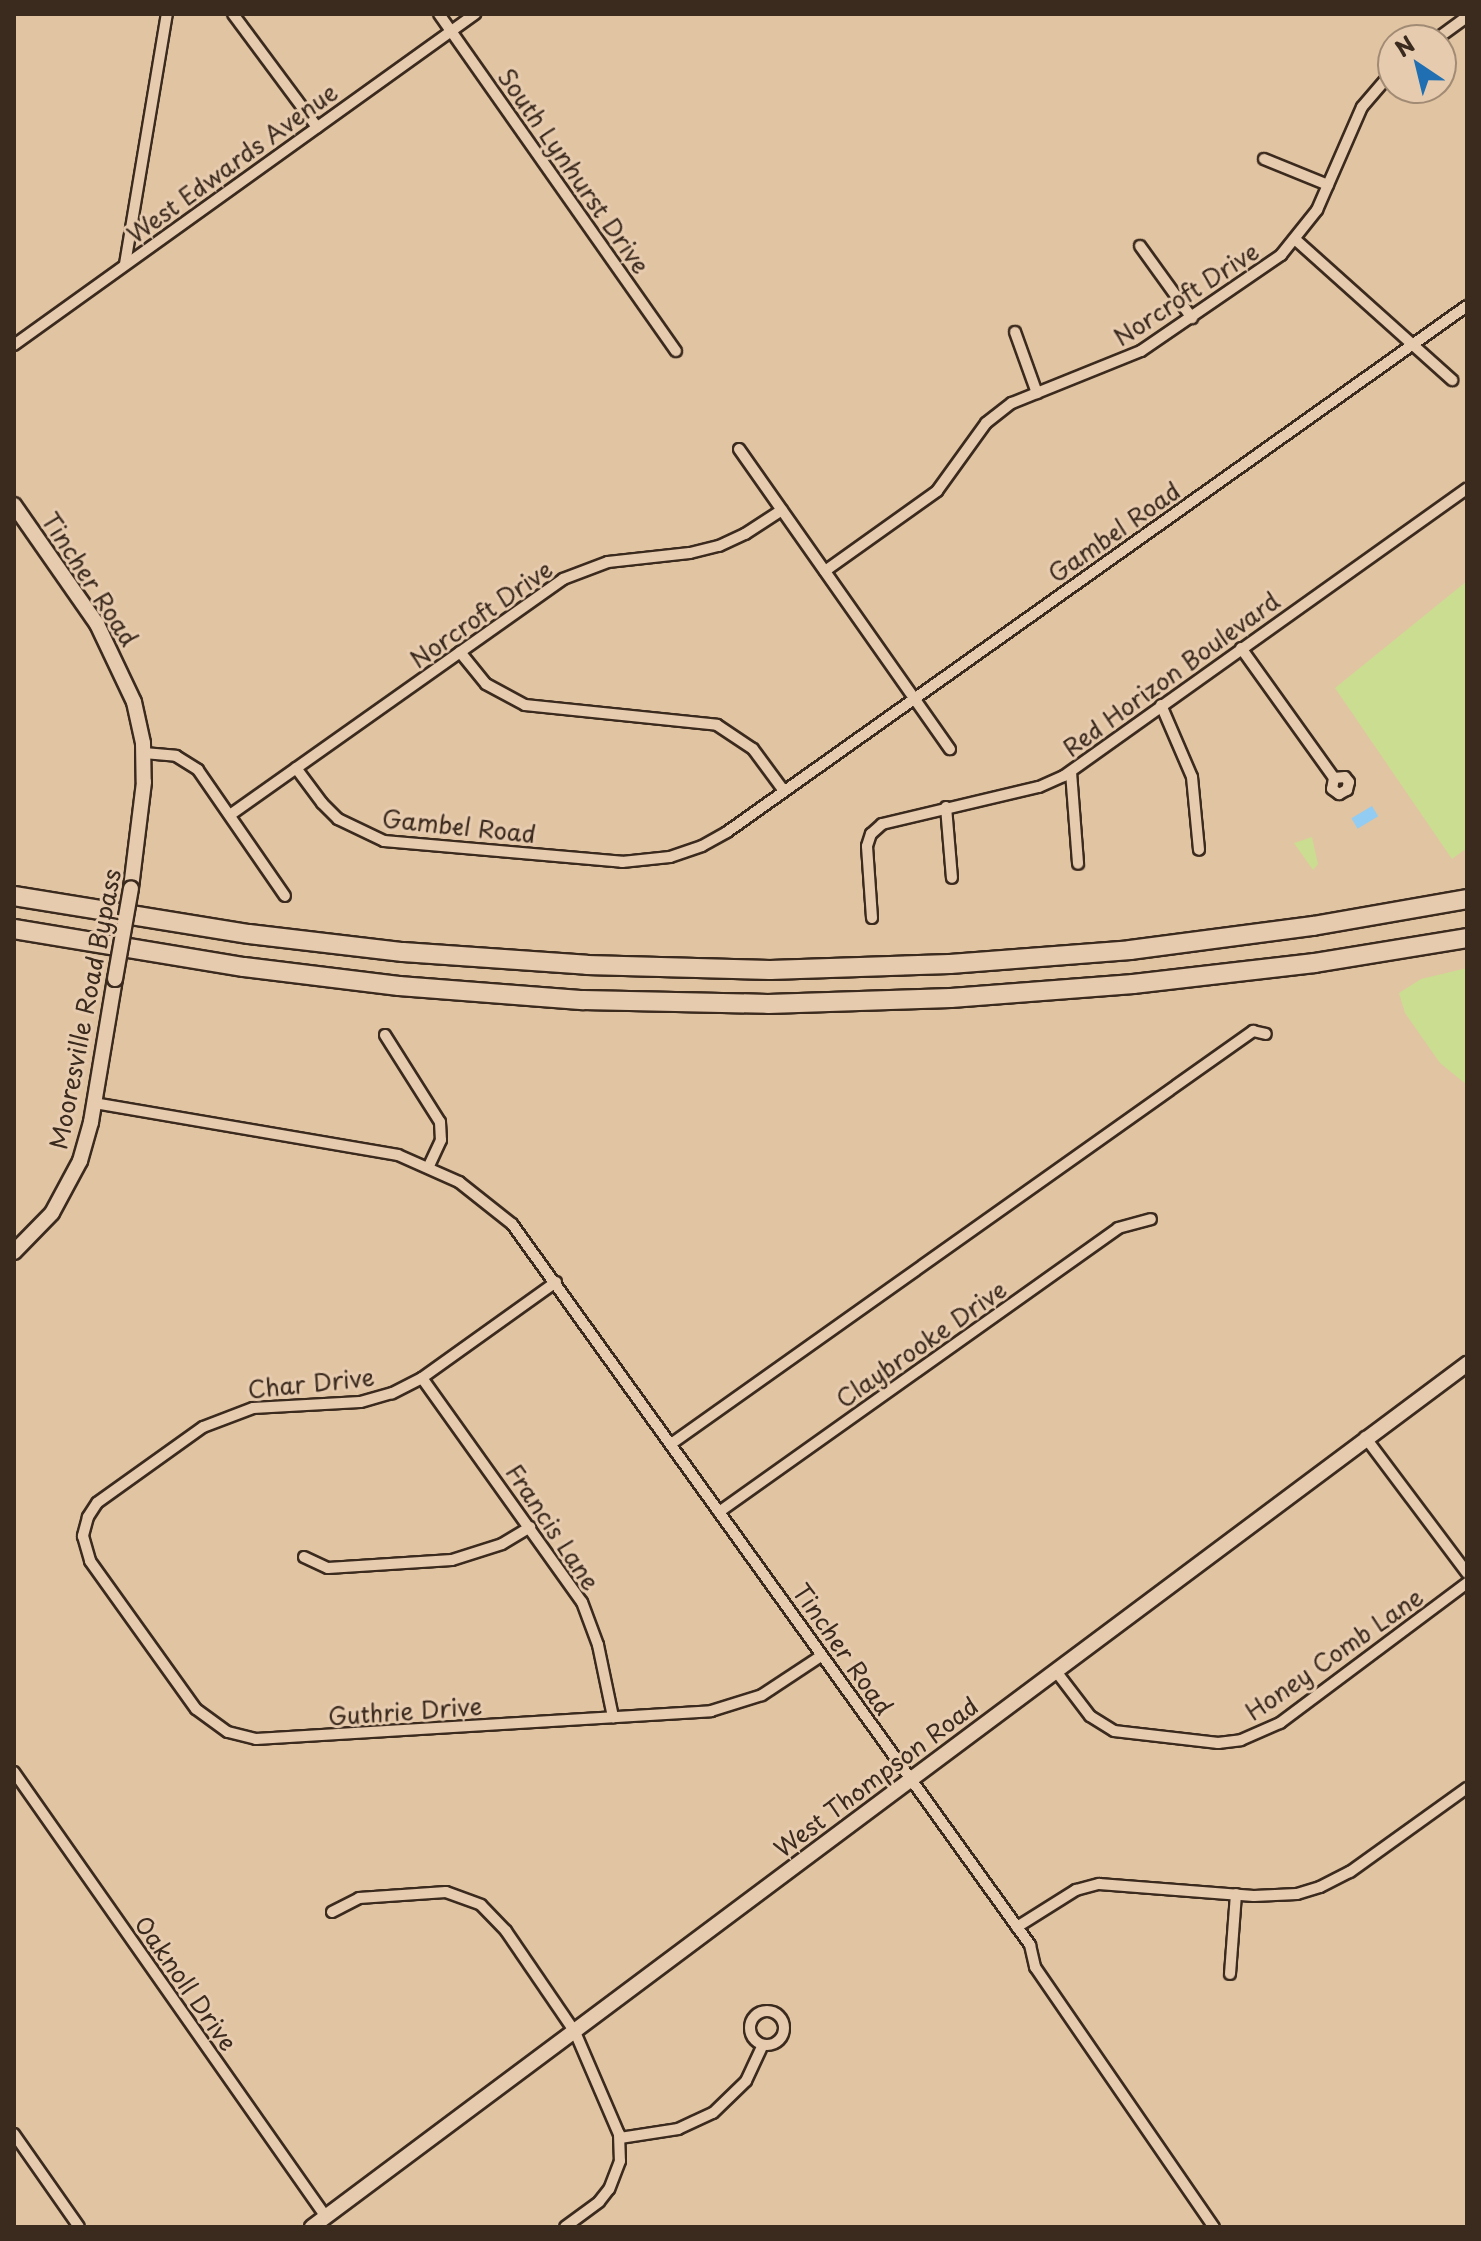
<!DOCTYPE html>
<html>
<head>
<meta charset="utf-8">
<style>
	body { margin:0 }
	#map { position:relative; width:1481px; height:2241px; overflow:hidden; background:#e1c4a2; font-family:"Playpen Sans",sans-serif }
	div>[style] { position:absolute }
	[style*='--x'] { left:calc(var(--x)*1px); top:calc(var(--y)*1px); width:calc(var(--w)*1px); rotate:calc(var(--a)*1deg) }
	.green>* { inset:0; background:#cbdd91 }
	.water>* { inset:0; background:#92ccf2; transform-origin:0 0 }
	.roads { filter:drop-shadow(2px 0 #3b2a1e) drop-shadow(-2px 0 #3b2a1e) drop-shadow(0 2px #3b2a1e) drop-shadow(0 -2px #3b2a1e) }
	.street>* { height:10px; margin:-5px; padding:0 5px; transform-origin:5px; border-radius:5px; background:#e7cbae }
	.street>.ring { margin:-5px; padding:0; box-sizing:content-box; background:none; border:10px solid #e7cbae; border-radius:50% }
	.secondary>* { height:14px; margin:-7px; padding:0 7px; transform-origin:7px; border-radius:7px; background:#e7cbae }
	.highway>* { height:18px; margin:-9px; padding:0 9px; transform-origin:9px; border-radius:9px; background:#e7cbae }
	.bridges { filter:drop-shadow(2px 0 #3b2a1e) drop-shadow(-2px 0 #3b2a1e) drop-shadow(0 2px #3b2a1e) drop-shadow(0 -2px #3b2a1e) }
	.secondary-bridge>* { height:14px; margin:-7px; padding:0 7px; transform-origin:7px; border-radius:7px; background:#e7cbae }
	span { translate:-50% -50%; white-space:nowrap; text-align:center; line-height:1.15; -webkit-text-stroke:6px #e7cbae; paint-order:stroke }
	.street-label { font-size:24px; color:#3b2a1e }
	.frame { position:absolute; inset:0; border:16px solid #3b2a1e; pointer-events:none }
	.north { position:absolute; left:1377px; top:24px; width:80px; height:80px; box-sizing:border-box; background:#e7cbae; border:2px solid #a28b74; border-radius:50%; rotate:325deg; font-size:22px; font-weight:700; line-height:32px; text-align:center; color:#3b2a1e }
	.north::after { content:''; display:block; margin:auto; width:28px; height:36px; background:#1f6fb2; clip-path:polygon(50% 0,100% 100%,50% 72%,0 100%) }
</style>
</head>
<body>
<div id="map">
	<div class="green">
		<div style="clip-path:polygon(1467px 581px,1467px 848px,1452px 859px,1335px 688px)"></div>
		<div style="clip-path:polygon(1312px 837px,1318px 864px,1313px 870px,1294px 843px)"></div>
		<div style="clip-path:polygon(1467px 968px,1467px 1085px,1440px 1063px,1405px 1013px,1399px 993px,1421px 979px)"></div>
	</div>
	<div class="water">
		<div style="left:1372px;top:806px;width:12px;height:24px;rotate:59deg"></div>
	</div>
	<div class="roads">
		<div class="street">
			<div style="--x:233;--y:14;--w:141;--a:53.4"></div>
			<div style="--x:439;--y:14;--w:412;--a:54.9"></div>
			<div style="--x:1435;--y:40;--w:39;--a:-36"></div>
			<div style="--x:1264;--y:159;--w:69;--a:22.1"></div>
			<div style="--x:1296;--y:240;--w:210;--a:41.9"></div>
			<div style="--x:1140;--y:246;--w:89;--a:54.2"></div>
			<div style="--x:125;--y:264;--w:254;--a:-80.5"></div>
			<div style="--x:1015;--y:332;--w:65;--a:70.2"></div>
			<div style="--x:14;--y:345;--w:568;--a:-35.68"></div>
			<div style="--x:739;--y:449;--w:367;--a:54.9"></div>
			<div style="--x:825;--y:571;--w:138;--a:-35.5"></div>
			<div style="--x:937;--y:491;--w:84;--a:-54.2"></div>
			<div style="--x:986;--y:423;--w:33;--a:-38"></div>
			<div style="--x:1012;--y:403;--w:139;--a:-22"></div>
			<div style="--x:1141;--y:351;--w:170;--a:-34.4"></div>
			<div style="--x:1281;--y:255;--w:58;--a:-51.3"></div>
			<div style="--x:1317;--y:210;--w:112;--a:-66.4"></div>
			<div style="--x:1362;--y:107;--w:48;--a:-49.3"></div>
			<div style="--x:1241;--y:648;--w:160;--a:54.4"></div>
			<div style="--x:1334;--y:778;--w:11;--a:100"></div>
			<div style="--x:1332;--y:789;--w:9;--a:36"></div>
			<div style="--x:1339;--y:794;--w:9;--a:-27"></div>
			<div style="--x:1347;--y:790;--w:8;--a:-76"></div>
			<div style="--x:1349;--y:782;--w:6;--a:-129"></div>
			<div style="--x:1345;--y:777;--w:11;--a:175"></div>
			<div style="--x:460;--y:652;--w:41;--a:50.9"></div>
			<div style="--x:486;--y:684;--w:44;--a:28.3"></div>
			<div style="--x:525;--y:705;--w:193;--a:5.9"></div>
			<div style="--x:717;--y:725;--w:43;--a:33.7"></div>
			<div style="--x:753;--y:749;--w:52;--a:53.6"></div>
			<div style="--x:1161;--y:705;--w:78;--a:66.7"></div>
			<div style="--x:1192;--y:777;--w:73;--a:84.5"></div>
			<div style="--x:144;--y:753;--w:32;--a:5"></div>
			<div style="--x:176;--y:756;--w:26;--a:32"></div>
			<div style="--x:198;--y:770;--w:153;--a:55.4"></div>
			<div style="--x:296;--y:768;--w:44;--a:53.4"></div>
			<div style="--x:322;--y:803;--w:23;--a:45"></div>
			<div style="--x:338;--y:819;--w:51;--a:25.6"></div>
			<div style="--x:384;--y:841;--w:239;--a:5"></div>
			<div style="--x:622;--y:862;--w:48;--a:-5.9"></div>
			<div style="--x:670;--y:857;--w:34;--a:-19"></div>
			<div style="--x:702;--y:846;--w:29;--a:-29"></div>
			<div style="--x:727;--y:832;--w:908;--a:-35.41"></div>
			<div style="--x:1071;--y:772;--w:92;--a:85.6"></div>
			<div style="--x:946;--y:807;--w:71;--a:85.2"></div>
			<div style="--x:230;--y:815;--w:408;--a:-35.3"></div>
			<div style="--x:563;--y:579;--w:48;--a:-20.7"></div>
			<div style="--x:608;--y:562;--w:82;--a:-6.3"></div>
			<div style="--x:690;--y:553;--w:30;--a:-14"></div>
			<div style="--x:719;--y:546;--w:29;--a:-25"></div>
			<div style="--x:745;--y:534;--w:44;--a:-33"></div>
			<div style="--x:872;--y:918;--w:72;--a:-94"></div>
			<div style="--x:867;--y:846;--w:13;--a:-72"></div>
			<div style="--x:871;--y:834;--w:15;--a:-42"></div>
			<div style="--x:882;--y:824;--w:161;--a:-13.3"></div>
			<div style="--x:1039;--y:787;--w:27;--a:-24"></div>
			<div style="--x:1064;--y:776;--w:495;--a:-35.5"></div>
			<div style="--x:385;--y:1035;--w:103;--a:57.7"></div>
			<div style="--x:440;--y:1122;--w:18;--a:87"></div>
			<div style="--x:441;--y:1140;--w:29;--a:115"></div>
			<div style="--x:94;--y:1103;--w:308;--a:9.7"></div>
			<div style="--x:398;--y:1155;--w:67;--a:23.9"></div>
			<div style="--x:459;--y:1182;--w:68;--a:38.4"></div>
			<div style="--x:512;--y:1224;--w:888;--a:54.3"></div>
			<div style="--x:1030;--y:1945;--w:23;--a:77"></div>
			<div style="--x:1035;--y:1967;--w:316;--a:55.5"></div>
			<div style="--x:556;--y:1282;--w:165;--a:144.4"></div>
			<div style="--x:422;--y:1378;--w:34;--a:153"></div>
			<div style="--x:392;--y:1393;--w:33;--a:164"></div>
			<div style="--x:360;--y:1402;--w:107;--a:176.8"></div>
			<div style="--x:253;--y:1408;--w:53;--a:159.2"></div>
			<div style="--x:203;--y:1427;--w:130;--a:144.4"></div>
			<div style="--x:97;--y:1503;--w:17;--a:123"></div>
			<div style="--x:88;--y:1517;--w:20;--a:105"></div>
			<div style="--x:83;--y:1536;--w:26;--a:74"></div>
			<div style="--x:90;--y:1561;--w:182;--a:54.4"></div>
			<div style="--x:196;--y:1709;--w:39;--a:36"></div>
			<div style="--x:228;--y:1732;--w:29;--a:14"></div>
			<div style="--x:256;--y:1739;--w:456;--a:-3.5"></div>
			<div style="--x:711;--y:1711;--w:53;--a:-17.4"></div>
			<div style="--x:762;--y:1695;--w:71;--a:-33.5"></div>
			<div style="--x:422;--y:1378;--w:275;--a:54.5"></div>
			<div style="--x:582;--y:1602;--w:46;--a:69.6"></div>
			<div style="--x:598;--y:1645;--w:74;--a:78.2"></div>
			<div style="--x:1365;--y:1437;--w:170;--a:53.1"></div>
			<div style="--x:671;--y:1444;--w:714;--a:-35.36"></div>
			<div style="--x:1253;--y:1031;--w:13;--a:13"></div>
			<div style="--x:719;--y:1512;--w:490;--a:-35.4"></div>
			<div style="--x:1118;--y:1228;--w:34;--a:-15"></div>
			<div style="--x:304;--y:1557;--w:26;--a:25"></div>
			<div style="--x:328;--y:1568;--w:124;--a:-3.7"></div>
			<div style="--x:452;--y:1560;--w:52;--a:-17.7"></div>
			<div style="--x:502;--y:1544;--w:33;--a:-31"></div>
			<div style="--x:1055;--y:1670;--w:58;--a:52.7"></div>
			<div style="--x:1090;--y:1716;--w:28;--a:32"></div>
			<div style="--x:1114;--y:1731;--w:105;--a:6.6"></div>
			<div style="--x:1218;--y:1743;--w:23;--a:-7"></div>
			<div style="--x:1241;--y:1740;--w:43;--a:-23.6"></div>
			<div style="--x:1280;--y:1723;--w:234;--a:-36.8"></div>
			<div style="--x:14;--y:1772;--w:543;--a:54.96"></div>
			<div style="--x:332;--y:1912;--w:30;--a:-27"></div>
			<div style="--x:359;--y:1898;--w:87;--a:-3.9"></div>
			<div style="--x:446;--y:1892;--w:37;--a:20"></div>
			<div style="--x:481;--y:1905;--w:36;--a:46"></div>
			<div style="--x:506;--y:1931;--w:122;--a:55.7"></div>
			<div style="--x:575;--y:2032;--w:111;--a:66.7"></div>
			<div style="--x:619;--y:2134;--w:27;--a:88"></div>
			<div style="--x:620;--y:2161;--w:30;--a:111"></div>
			<div style="--x:609;--y:2189;--w:16;--a:128"></div>
			<div style="--x:599;--y:2202;--w:42;--a:143.7"></div>
			<div style="--x:1017;--y:1927;--w:70;--a:-32.1"></div>
			<div style="--x:1076;--y:1890;--w:24;--a:-15"></div>
			<div style="--x:1099;--y:1884;--w:155;--a:4.4"></div>
			<div style="--x:1254;--y:1896;--w:43;--a:-2.7"></div>
			<div style="--x:1297;--y:1894;--w:24;--a:-17"></div>
			<div style="--x:1320;--y:1887;--w:34;--a:-27"></div>
			<div style="--x:1350;--y:1872;--w:144;--a:-35.7"></div>
			<div style="--x:1230;--y:1974;--w:80;--a:-85.7"></div>
			<div class="ring" style="left:750px;top:2011px;width:24px;height:24px"></div>
			<div style="--x:14;--y:2134;--w:113;--a:55"></div>
			<div style="--x:620;--y:2138;--w:59;--a:-8.8"></div>
			<div style="--x:678;--y:2129;--w:38;--a:-25"></div>
			<div style="--x:713;--y:2113;--w:46;--a:-44.1"></div>
			<div style="--x:746;--y:2081;--w:40;--a:-65"></div>
		</div>
		<div class="secondary">
			<div style="--x:14;--y:505;--w:145;--a:55.1"></div>
			<div style="--x:97;--y:624;--w:86;--a:64.6"></div>
			<div style="--x:134;--y:702;--w:42;--a:77.6"></div>
			<div style="--x:143;--y:743;--w:39;--a:89"></div>
			<div style="--x:144;--y:782;--w:107;--a:97"></div>
			<div style="--x:14;--y:1252;--w:54;--a:-45.7"></div>
			<div style="--x:52;--y:1213;--w:59;--a:-61.7"></div>
			<div style="--x:80;--y:1161;--w:41;--a:-74.2"></div>
			<div style="--x:91;--y:1122;--w:145;--a:-80.5"></div>
			<div style="--x:312;--y:2227;--w:1442;--a:-36.77"></div>
		</div>
		<div class="highway">
			<div style="--x:14;--y:896;--w:238;--a:9.2"></div>
			<div style="--x:249;--y:934;--w:155;--a:6.7"></div>
			<div style="--x:403;--y:952;--w:184;--a:4"></div>
			<div style="--x:587;--y:965;--w:183;--a:1.6"></div>
			<div style="--x:770;--y:970;--w:180;--a:-1.9"></div>
			<div style="--x:950;--y:964;--w:181;--a:-4.4"></div>
			<div style="--x:1130;--y:950;--w:185;--a:-7.5"></div>
			<div style="--x:1313;--y:926;--w:156;--a:-9.9"></div>
			<div style="--x:14;--y:929;--w:233;--a:9.4"></div>
			<div style="--x:244;--y:967;--w:156;--a:7"></div>
			<div style="--x:399;--y:986;--w:185;--a:4.4"></div>
			<div style="--x:583;--y:1000;--w:185;--a:1.2"></div>
			<div style="--x:768;--y:1004;--w:183;--a:-1.9"></div>
			<div style="--x:951;--y:998;--w:183;--a:-4.4"></div>
			<div style="--x:1133;--y:984;--w:183;--a:-6.6"></div>
			<div style="--x:1315;--y:963;--w:154;--a:-9.3"></div>
		</div>
	</div>
	<div class="bridges">
		<div class="secondary-bridge">
			<div style="--x:115;--y:979;--w:92;--a:-80"></div>
		</div>
	</div>
	<div class="street-label">
		<span style="left:232px;top:163px;rotate:-36deg">West Edwards Avenue</span>
		<span style="left:574px;top:171px;rotate:55deg">South Lynhurst Drive</span>
		<span style="left:1186px;top:294px;rotate:-33deg">Norcroft Drive</span>
		<span style="left:1114px;top:532px;rotate:-35deg">Gambel Road</span>
		<span style="left:90px;top:579px;rotate:57deg">Tincher Road</span>
		<span style="left:481px;top:614px;rotate:-35deg">Norcroft Drive</span>
		<span style="left:1171px;top:674px;rotate:-36deg">Red Horizon Boulevard</span>
		<span style="left:459px;top:826px;rotate:6deg">Gambel Road</span>
		<span style="left:85px;top:1009px;rotate:-79deg">Mooresville Road Bypass</span>
		<span style="left:921px;top:1344px;rotate:-35deg">Claybrooke Drive</span>
		<span style="left:311px;top:1383px;rotate:-6deg">Char Drive</span>
		<span style="left:553px;top:1527px;rotate:56deg">Francis Lane</span>
		<span style="left:843px;top:1649px;rotate:55deg">Tincher Road</span>
		<span style="left:1334px;top:1654px;rotate:-35deg">Honey Comb Lane</span>
		<span style="left:405px;top:1711px;rotate:-4deg">Guthrie Drive</span>
		<span style="left:876px;top:1777px;rotate:-37deg">West Thompson Road</span>
		<span style="left:186px;top:1983px;rotate:55deg">Oaknoll Drive</span>
	</div>
	<div class="frame"></div>
	<div class="north">N</div>
</div>
</body>
</html>
